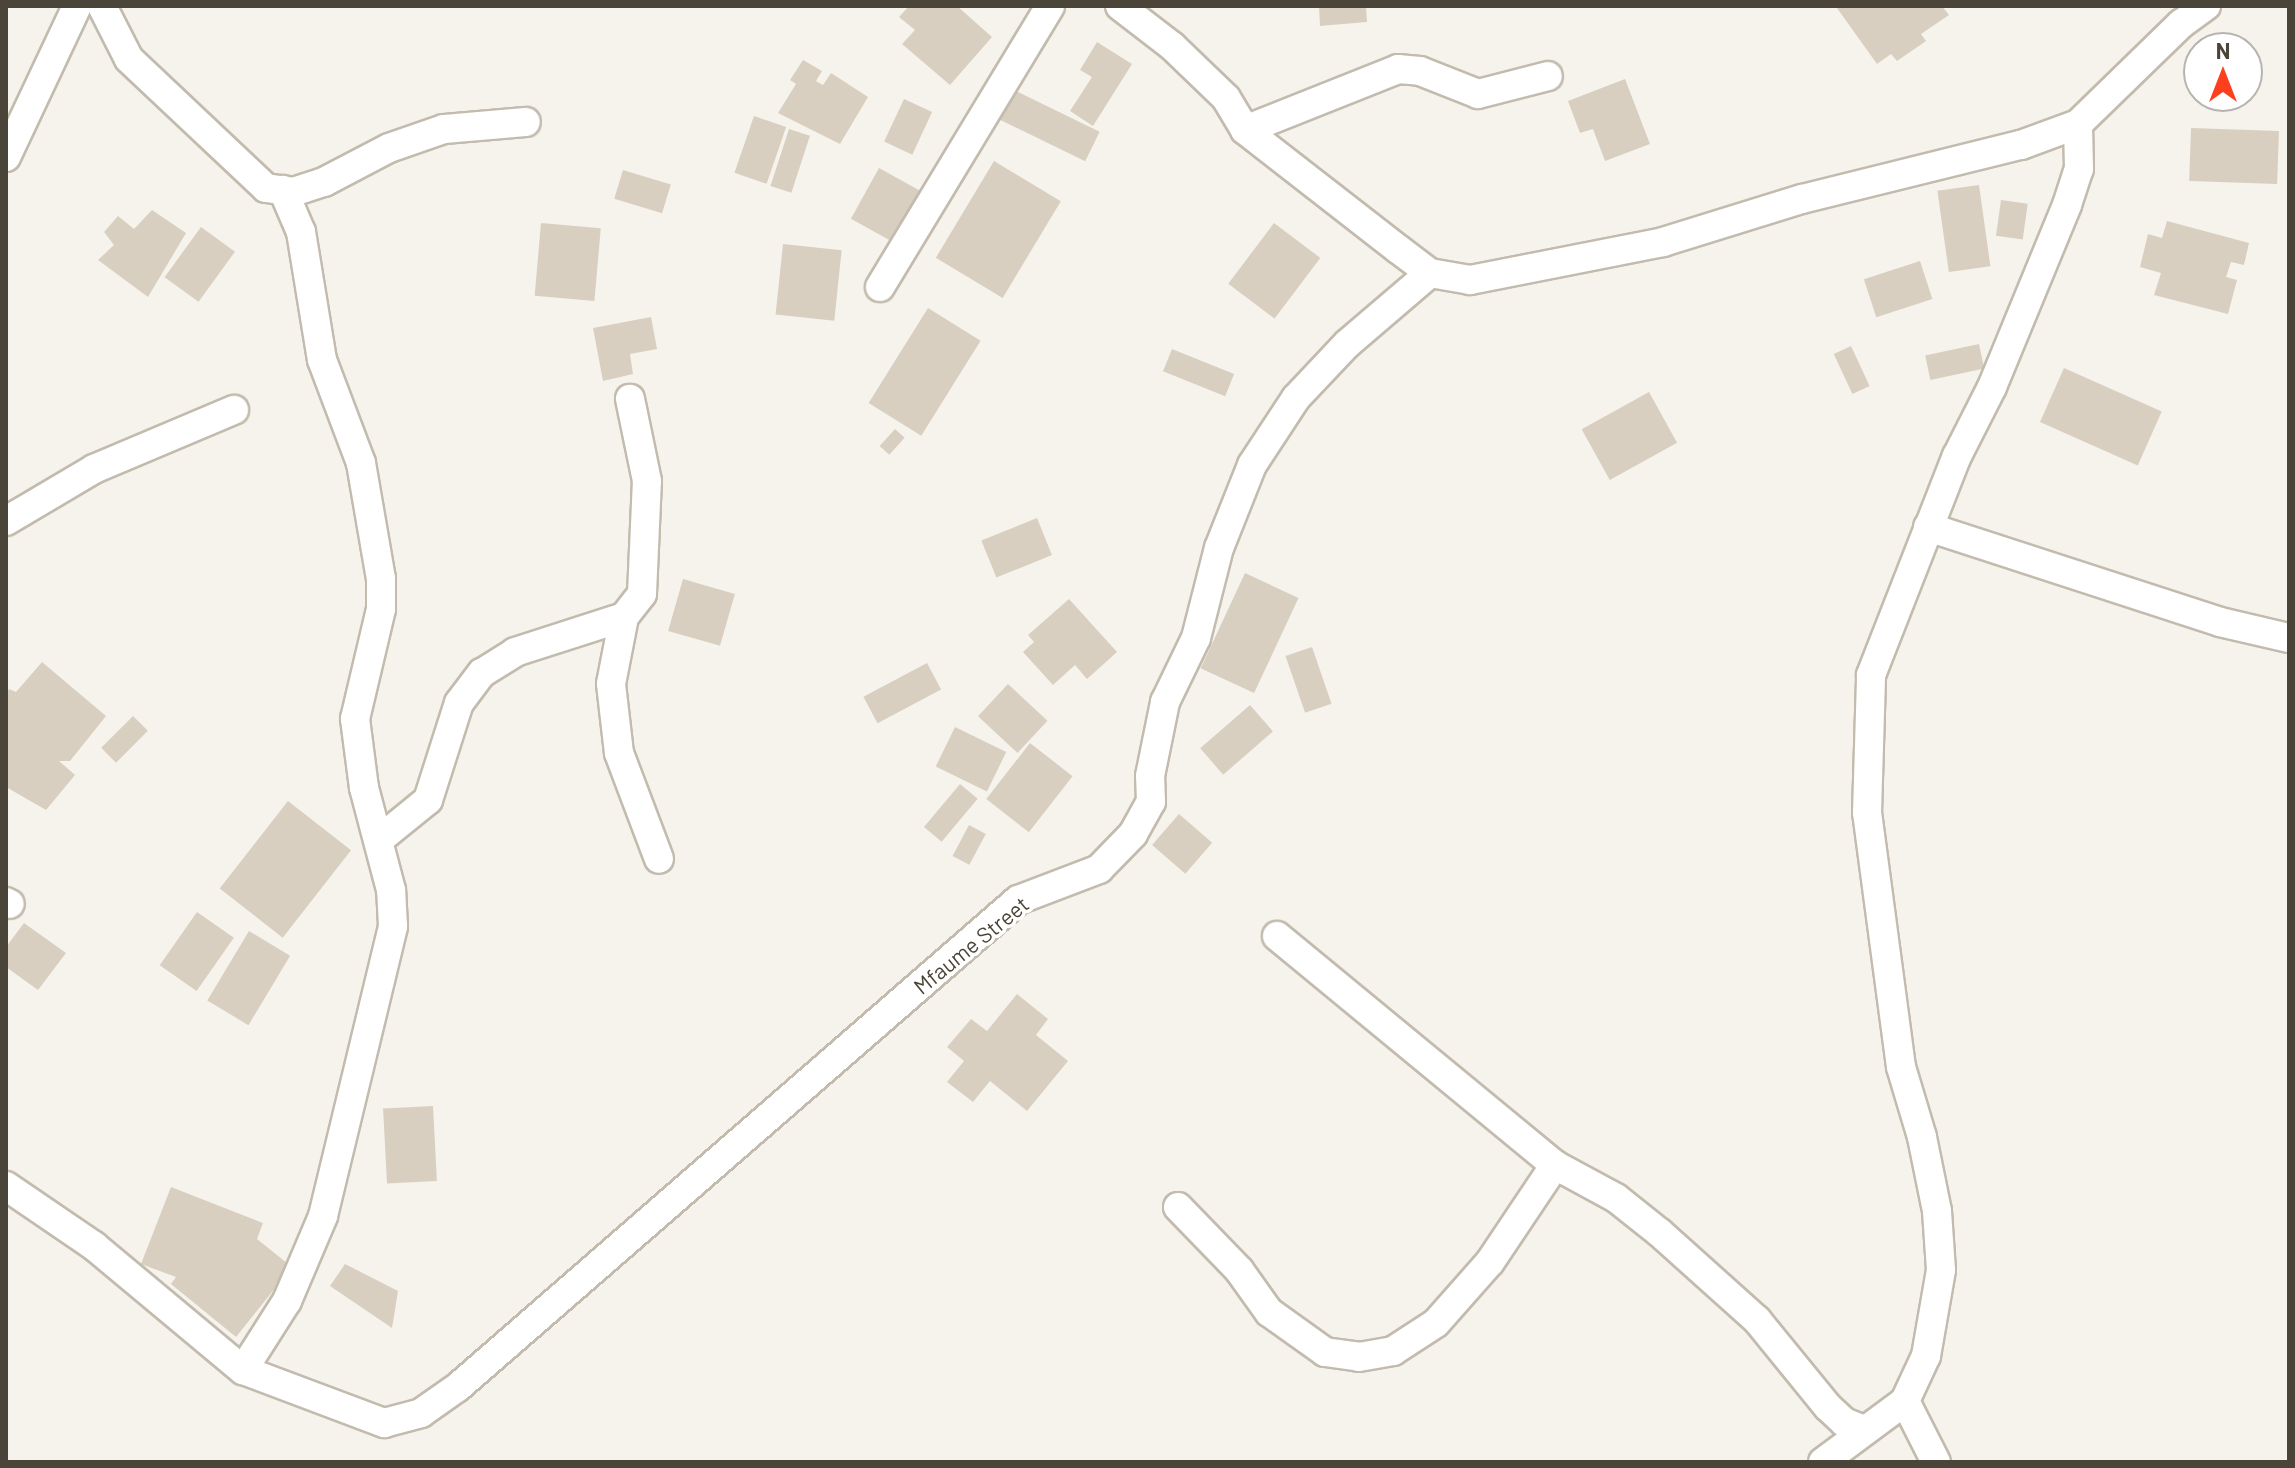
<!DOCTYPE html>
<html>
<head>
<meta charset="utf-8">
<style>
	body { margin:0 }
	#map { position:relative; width:2295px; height:1468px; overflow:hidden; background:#f6f3ec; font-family:Barlow,sans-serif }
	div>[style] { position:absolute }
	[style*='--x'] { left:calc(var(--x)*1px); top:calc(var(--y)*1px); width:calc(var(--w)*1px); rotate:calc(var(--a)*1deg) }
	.building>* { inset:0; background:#d8cfc1; transform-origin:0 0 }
	.roads { filter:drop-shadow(2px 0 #c2bbae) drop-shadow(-2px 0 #c2bbae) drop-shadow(0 2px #c2bbae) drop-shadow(0 -2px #c2bbae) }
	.street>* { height:28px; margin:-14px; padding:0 14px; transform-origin:14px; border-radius:14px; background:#fff }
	span { translate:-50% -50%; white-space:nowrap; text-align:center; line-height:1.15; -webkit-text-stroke:7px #fff; paint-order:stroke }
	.street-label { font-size:22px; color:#4b4439 }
	.frame { position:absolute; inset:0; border:8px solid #4b4439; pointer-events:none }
	.north { position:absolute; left:2183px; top:32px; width:80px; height:80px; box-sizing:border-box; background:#fff; border:2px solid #b7b4b0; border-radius:50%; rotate:0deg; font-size:22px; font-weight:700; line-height:32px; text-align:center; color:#4b4439 }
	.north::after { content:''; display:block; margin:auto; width:28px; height:36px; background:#fc3f1d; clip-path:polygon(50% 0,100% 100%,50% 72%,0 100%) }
</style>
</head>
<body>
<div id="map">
	<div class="building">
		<div style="clip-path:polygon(909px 6px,957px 6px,992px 37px,950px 85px,902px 44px,915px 30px,899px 17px)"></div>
		<div style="clip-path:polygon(1319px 6px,1366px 6px,1367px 22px,1320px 26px)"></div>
		<div style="clip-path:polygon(1942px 6px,1949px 15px,1921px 34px,1926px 41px,1897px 61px,1891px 54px,1877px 64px,1837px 8px)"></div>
		<div style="clip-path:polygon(1097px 42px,1132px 64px,1093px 126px,1070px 111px,1092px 77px,1080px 70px)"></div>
		<div style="clip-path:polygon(803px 60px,822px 71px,816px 81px,823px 85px,831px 73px,868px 97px,840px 144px,778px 113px,796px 84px,790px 80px)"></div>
		<div style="clip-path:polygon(1625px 79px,1650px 144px,1605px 161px,1593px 129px,1580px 133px,1568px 101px)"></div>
		<div style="left:1008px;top:87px;width:102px;height:33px;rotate:26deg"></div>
		<div style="left:904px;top:99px;width:31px;height:47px;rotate:25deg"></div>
		<div style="left:754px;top:116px;width:34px;height:60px;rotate:19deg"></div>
		<div style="left:789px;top:129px;width:22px;height:60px;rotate:18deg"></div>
		<div style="left:2279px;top:131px;width:53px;height:88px;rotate:92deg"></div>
		<div style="left:994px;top:161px;width:78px;height:113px;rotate:31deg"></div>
		<div style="left:879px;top:168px;width:47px;height:58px;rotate:29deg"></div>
		<div style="left:623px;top:170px;width:50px;height:30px;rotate:17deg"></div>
		<div style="left:1979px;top:185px;width:82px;height:42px;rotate:82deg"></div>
		<div style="left:2001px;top:200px;width:27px;height:36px;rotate:8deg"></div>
		<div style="clip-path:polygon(152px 210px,186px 233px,148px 297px,98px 260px,114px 245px,104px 232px,118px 216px,134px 229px)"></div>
		<div style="clip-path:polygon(2167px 221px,2249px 243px,2244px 265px,2231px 262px,2226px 277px,2237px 280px,2228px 314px,2154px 295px,2161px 273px,2140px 267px,2148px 234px,2162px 238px)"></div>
		<div style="left:541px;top:223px;width:60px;height:73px;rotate:5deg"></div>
		<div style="left:1274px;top:223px;width:58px;height:76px;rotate:37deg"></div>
		<div style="left:201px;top:227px;width:42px;height:62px;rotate:36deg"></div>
		<div style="left:783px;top:244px;width:59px;height:71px;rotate:6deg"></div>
		<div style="left:1920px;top:261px;width:40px;height:59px;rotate:72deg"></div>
		<div style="left:928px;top:308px;width:62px;height:112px;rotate:32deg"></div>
		<div style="clip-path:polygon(651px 317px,657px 349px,630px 354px,633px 374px,603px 381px,593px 328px)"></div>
		<div style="left:1979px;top:344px;width:25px;height:55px;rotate:78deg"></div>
		<div style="left:1851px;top:346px;width:44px;height:19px;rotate:65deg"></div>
		<div style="left:1172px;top:349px;width:67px;height:24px;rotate:22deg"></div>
		<div style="left:2064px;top:368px;width:107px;height:59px;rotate:24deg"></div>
		<div style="left:1649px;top:392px;width:58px;height:77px;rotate:61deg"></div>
		<div style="left:895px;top:429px;width:13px;height:23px;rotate:42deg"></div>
		<div style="left:1037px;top:518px;width:40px;height:60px;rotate:68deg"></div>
		<div style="left:1245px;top:573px;width:59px;height:105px;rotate:25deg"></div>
		<div style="left:683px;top:579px;width:54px;height:54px;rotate:16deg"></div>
		<div style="clip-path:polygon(1069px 599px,1117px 652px,1087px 679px,1075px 665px,1053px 685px,1023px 652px,1034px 642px,1028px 635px)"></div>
		<div style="left:1312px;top:647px;width:60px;height:28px;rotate:71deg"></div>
		<div style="clip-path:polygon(42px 662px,106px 716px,70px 761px,59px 761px,75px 775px,46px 810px,6px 787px,6px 695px,9px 689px,16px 692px)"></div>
		<div style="left:927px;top:663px;width:30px;height:72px;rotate:62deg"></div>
		<div style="left:1008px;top:684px;width:54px;height:44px;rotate:43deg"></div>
		<div style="left:1250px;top:705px;width:35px;height:66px;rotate:49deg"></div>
		<div style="left:133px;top:716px;width:21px;height:45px;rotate:45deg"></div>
		<div style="left:955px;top:727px;width:57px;height:44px;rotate:26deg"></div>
		<div style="left:1030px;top:743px;width:54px;height:71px;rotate:38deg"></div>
		<div style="left:960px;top:784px;width:23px;height:56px;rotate:40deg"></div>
		<div style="left:288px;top:801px;width:80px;height:111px;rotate:38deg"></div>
		<div style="left:1179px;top:814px;width:44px;height:41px;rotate:41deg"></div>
		<div style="left:969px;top:825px;width:19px;height:35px;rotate:28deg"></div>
		<div style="left:197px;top:912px;width:45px;height:65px;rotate:35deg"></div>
		<div style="clip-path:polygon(24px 923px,66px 953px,38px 990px,6px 967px,6px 947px)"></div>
		<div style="left:249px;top:931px;width:48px;height:81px;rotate:31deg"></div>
		<div style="clip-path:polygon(1017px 994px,1048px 1019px,1036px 1035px,1068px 1061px,1027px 1111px,990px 1081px,973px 1102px,947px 1082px,964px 1061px,947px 1047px,971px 1019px,987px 1031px)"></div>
		<div style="left:433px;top:1106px;width:75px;height:50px;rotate:87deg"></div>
		<div style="clip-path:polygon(171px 1187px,263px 1223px,257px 1239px,292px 1267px,236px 1337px,171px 1284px,176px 1277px,141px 1264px)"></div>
		<div style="clip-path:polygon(345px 1264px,398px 1291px,392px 1328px,330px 1286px)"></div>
	</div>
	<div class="roads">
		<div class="street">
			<div style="--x:102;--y:6;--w:59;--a:63"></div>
			<div style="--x:129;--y:59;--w:188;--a:43.3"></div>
			<div style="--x:266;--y:188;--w:27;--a:8"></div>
			<div style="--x:293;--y:192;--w:33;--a:-18"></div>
			<div style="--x:324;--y:182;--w:73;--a:-27.6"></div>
			<div style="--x:389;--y:148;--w:58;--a:-19.1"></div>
			<div style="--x:444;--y:129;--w:82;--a:-4.9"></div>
			<div style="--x:1120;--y:6;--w:66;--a:37.6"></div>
			<div style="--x:1172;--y:46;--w:75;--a:43.9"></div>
			<div style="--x:1226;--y:98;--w:37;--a:59"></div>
			<div style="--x:1245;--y:130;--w:194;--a:37.9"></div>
			<div style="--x:1398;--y:249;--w:40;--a:37"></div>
			<div style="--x:1430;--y:273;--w:41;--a:9.9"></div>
			<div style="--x:1470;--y:280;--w:197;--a:-11.1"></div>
			<div style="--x:1663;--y:242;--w:145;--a:-17.2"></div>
			<div style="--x:1802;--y:199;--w:226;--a:-13.9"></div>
			<div style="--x:2021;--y:145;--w:61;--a:-20.2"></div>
			<div style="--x:2078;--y:124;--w:144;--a:-44.2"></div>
			<div style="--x:2181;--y:24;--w:31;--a:-36"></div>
			<div style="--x:1245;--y:130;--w:165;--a:-21.7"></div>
			<div style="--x:1398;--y:69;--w:22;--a:5"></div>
			<div style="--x:1420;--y:71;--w:62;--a:21.6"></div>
			<div style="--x:1478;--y:94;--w:72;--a:-14.4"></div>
			<div style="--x:6;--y:157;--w:167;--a:-64.8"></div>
			<div style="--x:880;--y:287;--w:328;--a:-58.8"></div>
			<div style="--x:6;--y:521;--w:102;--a:-30.6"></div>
			<div style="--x:94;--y:469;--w:152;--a:-22.9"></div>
			<div style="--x:1928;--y:527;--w:307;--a:18"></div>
			<div style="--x:2220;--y:622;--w:71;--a:13.1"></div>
			<div style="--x:624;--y:617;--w:68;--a:101"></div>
			<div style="--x:611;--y:684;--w:69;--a:83.4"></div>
			<div style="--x:619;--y:753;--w:113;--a:69.3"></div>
			<div style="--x:380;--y:839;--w:62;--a:-39.1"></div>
			<div style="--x:428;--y:800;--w:102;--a:-72.3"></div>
			<div style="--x:459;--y:703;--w:38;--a:-53"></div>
			<div style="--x:482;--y:673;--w:39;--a:-32"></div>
			<div style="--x:515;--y:652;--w:114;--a:-17.8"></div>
			<div style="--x:624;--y:617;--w:29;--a:-52"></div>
			<div style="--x:642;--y:594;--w:113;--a:-87.5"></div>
			<div style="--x:647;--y:481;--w:84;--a:-101.7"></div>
			<div style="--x:6;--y:902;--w:4;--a:27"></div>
			<div style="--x:1277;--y:936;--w:360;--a:39.5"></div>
			<div style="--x:1555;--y:1165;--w:69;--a:28.4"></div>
			<div style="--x:1616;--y:1198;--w:56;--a:38.5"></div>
			<div style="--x:1660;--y:1233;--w:130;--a:41.9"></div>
			<div style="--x:1757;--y:1320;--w:112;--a:50.8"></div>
			<div style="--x:1828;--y:1407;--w:22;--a:43"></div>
			<div style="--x:1844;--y:1422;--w:22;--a:22"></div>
			<div style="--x:6;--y:1186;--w:107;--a:34.3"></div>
			<div style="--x:94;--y:1246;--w:194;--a:39.8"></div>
			<div style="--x:243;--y:1370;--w:151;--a:20.6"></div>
			<div style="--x:384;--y:1423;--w:38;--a:-15"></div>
			<div style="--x:421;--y:1413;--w:45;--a:-35.1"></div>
			<div style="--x:458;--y:1387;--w:742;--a:-41.01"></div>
			<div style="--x:1018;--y:900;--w:87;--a:-20.9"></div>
			<div style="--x:1099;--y:869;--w:49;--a:-45.8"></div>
			<div style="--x:1133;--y:834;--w:37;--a:-61"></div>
			<div style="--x:1151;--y:802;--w:26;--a:-92"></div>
			<div style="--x:1150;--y:776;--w:76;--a:-78.5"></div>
			<div style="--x:1165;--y:702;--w:71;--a:-64.2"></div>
			<div style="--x:1196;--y:638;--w:93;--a:-75.7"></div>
			<div style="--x:1219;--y:548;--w:89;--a:-68.3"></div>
			<div style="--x:1252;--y:465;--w:80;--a:-56.7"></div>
			<div style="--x:1296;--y:398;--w:74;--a:-46.6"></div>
			<div style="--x:1347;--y:344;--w:109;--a:-40.5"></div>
			<div style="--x:1178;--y:1207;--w:88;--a:45.9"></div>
			<div style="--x:1239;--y:1270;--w:52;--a:54.5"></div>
			<div style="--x:1269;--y:1312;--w:69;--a:35.5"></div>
			<div style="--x:1325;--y:1352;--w:34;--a:8"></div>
			<div style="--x:1359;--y:1357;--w:35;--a:-10"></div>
			<div style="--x:1393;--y:1351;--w:51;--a:-33.1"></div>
			<div style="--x:1436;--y:1323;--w:81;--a:-48.5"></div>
			<div style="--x:1490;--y:1262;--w:117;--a:-56.2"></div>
			<div style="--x:243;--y:1370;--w:82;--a:-57.5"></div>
			<div style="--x:287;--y:1301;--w:92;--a:-67"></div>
			<div style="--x:323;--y:1216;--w:298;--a:-76.4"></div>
			<div style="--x:393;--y:926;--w:36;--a:-93"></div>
			<div style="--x:391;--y:890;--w:106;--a:-104.8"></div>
			<div style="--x:364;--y:788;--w:70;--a:-97.4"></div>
			<div style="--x:355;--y:719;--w:113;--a:-76.7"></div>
			<div style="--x:381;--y:609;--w:30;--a:-90"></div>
			<div style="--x:381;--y:579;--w:118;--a:-99.8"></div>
			<div style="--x:361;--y:463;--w:110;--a:-110.7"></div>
			<div style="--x:322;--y:360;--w:130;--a:-99.3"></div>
			<div style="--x:301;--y:232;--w:46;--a:-113.2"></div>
			<div style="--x:1905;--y:1401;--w:68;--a:63.1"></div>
			<div style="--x:1823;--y:1462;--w:102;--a:-36.6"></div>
			<div style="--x:1905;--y:1401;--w:50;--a:-65"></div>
			<div style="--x:1926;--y:1356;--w:87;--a:-80.1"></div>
			<div style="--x:1941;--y:1270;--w:59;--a:-93.9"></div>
			<div style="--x:1937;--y:1211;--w:76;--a:-101.5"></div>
			<div style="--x:1922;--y:1137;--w:73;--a:-106.7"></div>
			<div style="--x:1901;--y:1067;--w:256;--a:-97.6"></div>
			<div style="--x:1867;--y:813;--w:138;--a:-88.3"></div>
			<div style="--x:1871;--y:675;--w:235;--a:-68.6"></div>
			<div style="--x:1957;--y:456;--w:77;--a:-63.1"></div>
			<div style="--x:1992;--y:387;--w:197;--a:-67.6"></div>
			<div style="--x:2067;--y:205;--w:38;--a:-72"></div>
			<div style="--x:2079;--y:169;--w:45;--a:-91.3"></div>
		</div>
	</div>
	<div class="street-label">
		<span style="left:971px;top:945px;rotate:-39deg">Mfaume Street</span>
	</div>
	<div class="frame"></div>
	<div class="north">N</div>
</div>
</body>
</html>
